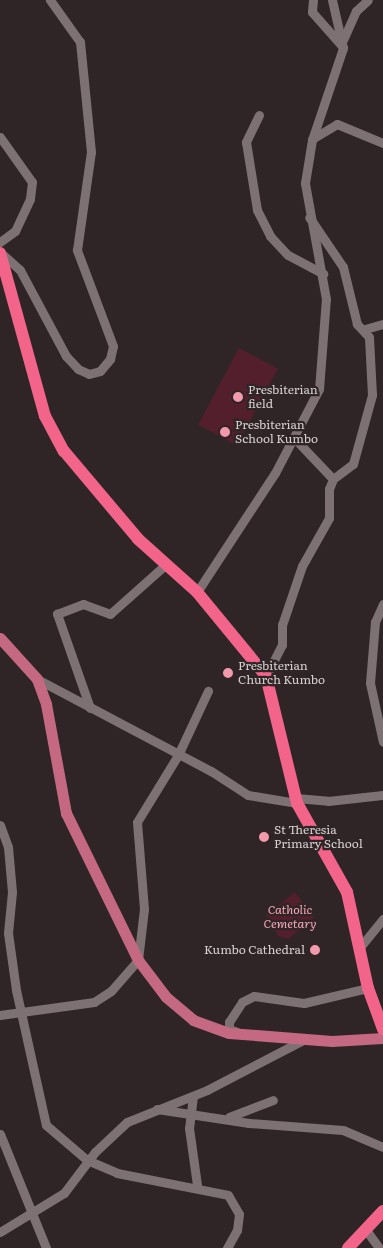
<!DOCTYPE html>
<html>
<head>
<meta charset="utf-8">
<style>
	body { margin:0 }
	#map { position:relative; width:383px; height:1248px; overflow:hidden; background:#2f2527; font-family:Literata,serif }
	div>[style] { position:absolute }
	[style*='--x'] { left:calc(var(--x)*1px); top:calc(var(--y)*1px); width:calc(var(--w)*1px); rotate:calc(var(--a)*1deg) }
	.green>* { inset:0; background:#531f2c; transform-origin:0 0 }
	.minor>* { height:9px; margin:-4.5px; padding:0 4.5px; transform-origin:4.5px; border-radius:4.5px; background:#7d7173 }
	.major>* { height:11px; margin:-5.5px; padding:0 5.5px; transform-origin:5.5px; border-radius:5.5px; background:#c46981 }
	.highway>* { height:12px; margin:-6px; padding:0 6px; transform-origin:6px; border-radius:6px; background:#f3648a }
	.dots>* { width:14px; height:14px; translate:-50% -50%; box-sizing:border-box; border:2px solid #2f2527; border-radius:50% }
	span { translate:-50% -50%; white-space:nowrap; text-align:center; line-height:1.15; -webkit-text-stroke:4.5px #2f2527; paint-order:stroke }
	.poi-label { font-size:12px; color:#d7d0d1 }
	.left { translate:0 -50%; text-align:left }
	.right { translate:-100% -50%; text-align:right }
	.park-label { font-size:12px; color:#f6a6b6; font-style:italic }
</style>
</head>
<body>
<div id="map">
	<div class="green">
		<div style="left:239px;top:348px;width:44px;height:87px;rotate:28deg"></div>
		<div style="clip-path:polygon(295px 892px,314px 918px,288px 939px,278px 936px,266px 915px)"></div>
	</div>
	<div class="minor">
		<div style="--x:313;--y:0;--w:12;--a:95"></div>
		<div style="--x:312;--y:12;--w:47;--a:48.5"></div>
		<div style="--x:343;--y:40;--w:32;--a:-66"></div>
		<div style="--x:356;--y:11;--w:16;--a:-43"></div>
		<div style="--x:259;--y:115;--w:30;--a:116"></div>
		<div style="--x:246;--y:142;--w:69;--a:80.8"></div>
		<div style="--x:257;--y:210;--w:29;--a:63"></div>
		<div style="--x:270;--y:236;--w:26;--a:47"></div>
		<div style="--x:288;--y:255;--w:40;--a:28"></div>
		<div style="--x:0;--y:137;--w:55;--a:54.6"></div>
		<div style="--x:32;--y:182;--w:17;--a:97"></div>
		<div style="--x:30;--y:199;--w:35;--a:115"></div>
		<div style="--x:15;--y:231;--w:19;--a:144"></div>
		<div style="--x:312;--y:139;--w:29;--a:-31"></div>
		<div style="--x:337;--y:124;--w:50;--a:22.4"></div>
		<div style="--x:0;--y:252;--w:27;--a:42"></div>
		<div style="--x:20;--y:270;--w:98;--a:61.9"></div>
		<div style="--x:66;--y:356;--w:18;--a:47"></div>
		<div style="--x:78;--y:369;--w:12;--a:24"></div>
		<div style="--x:89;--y:374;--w:11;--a:-15"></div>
		<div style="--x:100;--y:371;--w:16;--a:-50"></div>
		<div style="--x:110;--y:359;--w:13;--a:-77"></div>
		<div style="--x:113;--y:346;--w:103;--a:-110.6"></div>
		<div style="--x:77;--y:250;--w:99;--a:-81.9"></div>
		<div style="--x:91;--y:152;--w:111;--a:-95.7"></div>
		<div style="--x:80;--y:42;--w:52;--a:-125.5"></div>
		<div style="--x:365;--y:329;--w:19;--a:-16"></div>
		<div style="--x:295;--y:439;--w:55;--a:46.5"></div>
		<div style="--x:197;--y:592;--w:142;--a:-56.8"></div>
		<div style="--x:275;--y:473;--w:95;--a:-62.4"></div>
		<div style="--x:319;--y:389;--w:90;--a:-85.6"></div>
		<div style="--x:326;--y:299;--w:118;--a:-100.3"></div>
		<div style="--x:305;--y:183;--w:44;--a:-80.8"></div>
		<div style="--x:312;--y:140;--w:97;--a:-71.4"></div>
		<div style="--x:343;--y:48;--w:49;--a:-102.9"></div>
		<div style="--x:383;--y:604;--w:20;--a:114"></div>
		<div style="--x:375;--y:622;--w:61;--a:94.7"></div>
		<div style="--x:370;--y:683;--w:60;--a:77.6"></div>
		<div style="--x:266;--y:676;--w:35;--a:-63"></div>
		<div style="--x:282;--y:645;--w:20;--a:-90"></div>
		<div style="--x:282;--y:625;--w:62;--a:-71.3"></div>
		<div style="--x:302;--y:566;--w:55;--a:-60.6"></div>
		<div style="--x:329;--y:518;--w:29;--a:-90"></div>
		<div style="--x:329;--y:489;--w:11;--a:-68"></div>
		<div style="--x:333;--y:479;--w:25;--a:-37"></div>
		<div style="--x:353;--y:464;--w:72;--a:-74.6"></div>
		<div style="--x:372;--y:395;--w:58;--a:-93"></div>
		<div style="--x:369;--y:337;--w:18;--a:-133"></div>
		<div style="--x:357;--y:324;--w:59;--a:-103.8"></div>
		<div style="--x:343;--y:267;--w:60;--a:-124.2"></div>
		<div style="--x:37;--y:679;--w:197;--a:27.9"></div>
		<div style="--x:211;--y:771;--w:44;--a:33"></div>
		<div style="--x:248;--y:795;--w:50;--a:9.3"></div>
		<div style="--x:90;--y:708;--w:100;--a:-109.3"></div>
		<div style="--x:57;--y:614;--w:28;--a:-21"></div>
		<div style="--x:83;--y:604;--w:29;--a:20"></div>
		<div style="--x:110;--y:614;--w:74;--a:-41.7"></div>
		<div style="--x:296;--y:798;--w:32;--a:5"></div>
		<div style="--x:328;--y:801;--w:55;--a:-6.2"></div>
		<div style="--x:0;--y:825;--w:23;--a:70"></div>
		<div style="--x:8;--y:847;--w:45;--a:84.9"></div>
		<div style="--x:12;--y:892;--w:41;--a:95.6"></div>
		<div style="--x:8;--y:933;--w:58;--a:82"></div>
		<div style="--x:16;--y:990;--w:138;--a:77.5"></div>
		<div style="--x:46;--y:1125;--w:54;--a:40.5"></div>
		<div style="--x:87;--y:1160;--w:33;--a:23"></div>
		<div style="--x:117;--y:1173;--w:113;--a:11.2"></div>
		<div style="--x:228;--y:1195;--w:22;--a:60"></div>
		<div style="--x:239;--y:1214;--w:16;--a:97"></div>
		<div style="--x:237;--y:1230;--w:21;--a:119"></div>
		<div style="--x:361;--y:946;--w:35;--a:-51"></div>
		<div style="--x:0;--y:1015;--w:95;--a:-7.9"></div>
		<div style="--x:94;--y:1002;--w:20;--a:-33"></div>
		<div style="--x:111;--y:991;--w:41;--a:-48.9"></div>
		<div style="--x:138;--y:960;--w:51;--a:-83.3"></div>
		<div style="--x:144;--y:909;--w:87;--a:-94.6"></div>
		<div style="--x:137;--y:822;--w:79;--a:-58.5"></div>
		<div style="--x:178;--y:755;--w:71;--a:-64.9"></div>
		<div style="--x:237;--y:1032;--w:9;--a:-159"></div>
		<div style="--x:229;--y:1029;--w:7;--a:-90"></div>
		<div style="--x:229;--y:1022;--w:24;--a:-57"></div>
		<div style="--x:242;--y:1002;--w:13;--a:-27"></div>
		<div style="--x:254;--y:996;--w:50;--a:8"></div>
		<div style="--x:304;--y:1003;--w:66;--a:-13.2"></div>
		<div style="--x:193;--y:1096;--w:32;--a:97"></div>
		<div style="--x:189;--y:1128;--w:58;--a:82"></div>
		<div style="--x:157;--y:1109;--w:93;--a:8.7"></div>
		<div style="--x:249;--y:1123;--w:94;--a:4.3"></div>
		<div style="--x:343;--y:1130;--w:43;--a:23"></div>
		<div style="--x:229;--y:1117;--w:47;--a:-21.1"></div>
		<div style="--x:0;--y:1134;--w:123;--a:68"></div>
		<div style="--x:366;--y:1230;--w:22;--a:54"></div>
		<div style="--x:0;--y:1232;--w:75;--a:-31.4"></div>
		<div style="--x:64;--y:1193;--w:51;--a:-52.9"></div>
		<div style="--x:95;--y:1152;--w:44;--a:-43.2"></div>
		<div style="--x:127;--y:1122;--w:86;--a:-21.8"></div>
		<div style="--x:207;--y:1090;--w:110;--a:-27.5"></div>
	</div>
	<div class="major">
		<div style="--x:0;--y:638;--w:55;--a:47.9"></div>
		<div style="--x:37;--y:679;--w:27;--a:70"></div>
		<div style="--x:46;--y:704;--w:111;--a:79.6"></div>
		<div style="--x:66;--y:813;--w:164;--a:63.9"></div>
		<div style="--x:138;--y:960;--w:46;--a:52.9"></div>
		<div style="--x:166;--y:997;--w:35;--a:40"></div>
		<div style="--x:193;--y:1020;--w:38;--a:20"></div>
		<div style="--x:229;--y:1033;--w:103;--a:4.4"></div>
		<div style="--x:332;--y:1041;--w:51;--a:-3.4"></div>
	</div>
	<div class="highway">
		<div style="--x:0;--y:253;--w:169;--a:74.6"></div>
		<div style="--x:45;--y:416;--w:40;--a:62"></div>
		<div style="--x:64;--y:451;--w:115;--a:49.9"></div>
		<div style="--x:138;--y:539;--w:79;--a:41.9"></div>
		<div style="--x:197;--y:592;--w:109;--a:50.6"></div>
		<div style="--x:266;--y:676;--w:131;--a:76.3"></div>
		<div style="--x:297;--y:803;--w:102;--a:60.7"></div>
		<div style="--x:347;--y:892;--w:98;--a:77.7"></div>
		<div style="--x:368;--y:988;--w:44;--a:69.9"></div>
		<div style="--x:348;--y:1248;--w:51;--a:-46.6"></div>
	</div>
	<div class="dots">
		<div style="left:238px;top:397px;background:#f29aac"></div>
		<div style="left:225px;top:432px;background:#f29aac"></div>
		<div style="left:228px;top:673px;background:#f29aac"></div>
		<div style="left:264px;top:837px;background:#f29aac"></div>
		<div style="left:315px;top:950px;background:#f29aac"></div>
	</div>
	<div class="poi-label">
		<span class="left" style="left:248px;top:397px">Presbiterian<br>field</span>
		<span class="left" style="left:235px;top:432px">Presbiterian<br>School Kumbo</span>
		<span class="left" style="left:238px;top:673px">Presbiterian<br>Church Kumbo</span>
		<span class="left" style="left:274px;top:837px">St Theresia<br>Primary School</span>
		<span class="right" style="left:305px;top:950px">Kumbo Cathedral</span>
	</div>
	<div class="park-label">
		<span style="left:290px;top:917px">Catholic<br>Cemetary</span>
	</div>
</div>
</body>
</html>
